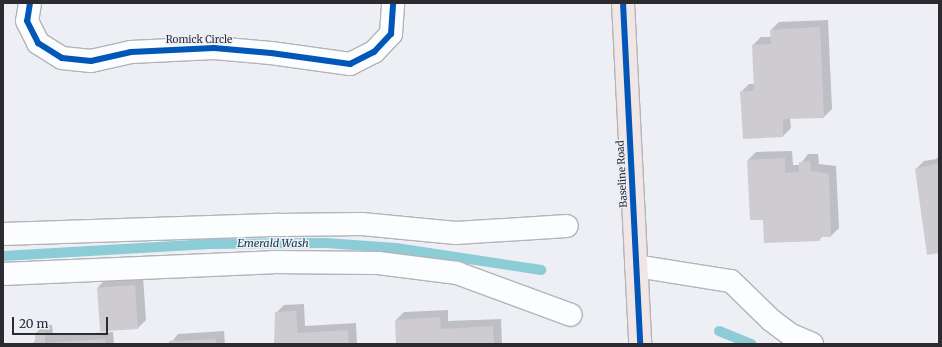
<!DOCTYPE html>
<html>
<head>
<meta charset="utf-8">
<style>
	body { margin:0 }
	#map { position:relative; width:942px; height:347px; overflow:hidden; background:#eeeff5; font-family:Merriweather,serif }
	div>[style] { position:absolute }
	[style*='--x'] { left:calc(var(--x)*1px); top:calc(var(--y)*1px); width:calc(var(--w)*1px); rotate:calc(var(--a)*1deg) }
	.shadow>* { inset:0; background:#0003 }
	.stream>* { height:10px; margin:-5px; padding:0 5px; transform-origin:5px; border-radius:5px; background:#8bccd7 }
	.building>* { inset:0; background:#ceccd0; transform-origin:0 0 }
	.roads { filter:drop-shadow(1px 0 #b4b4b8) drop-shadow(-1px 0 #b4b4b8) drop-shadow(0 1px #b4b4b8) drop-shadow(0 -1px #b4b4b8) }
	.minor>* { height:22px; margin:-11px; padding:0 11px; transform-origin:11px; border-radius:11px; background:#fcfdfe }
	.major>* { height:22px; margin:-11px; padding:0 11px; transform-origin:11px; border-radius:11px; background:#f0e6e6 }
	.cycleway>* { height:6px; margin:-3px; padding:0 3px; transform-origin:3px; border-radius:3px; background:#0057b8 }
	span { translate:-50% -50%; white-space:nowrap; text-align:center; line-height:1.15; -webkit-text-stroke:3px #ebedf8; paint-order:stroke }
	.street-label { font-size:10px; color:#2c2c30 }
	.water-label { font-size:11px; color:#154146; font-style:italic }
	.frame { position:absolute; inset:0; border:4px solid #2c2c30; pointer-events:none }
	.scale { position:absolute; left:12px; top:317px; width:96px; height:18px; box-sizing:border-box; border:2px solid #2c2c30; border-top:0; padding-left:5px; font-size:12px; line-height:14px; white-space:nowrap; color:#2c2c30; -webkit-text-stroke:3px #ebedf8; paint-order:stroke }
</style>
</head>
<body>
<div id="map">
	<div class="shadow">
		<div style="clip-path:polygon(828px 20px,832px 109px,824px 117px,790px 118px,791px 128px,783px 136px,741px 92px,749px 84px,755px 84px,753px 45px,761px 37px,771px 37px,771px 30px,779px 22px)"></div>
		<div style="clip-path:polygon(792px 151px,793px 165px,800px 165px,808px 154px,818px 154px,819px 164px,836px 166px,839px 228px,831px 236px,823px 236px,819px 240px,764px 218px,748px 160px,756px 152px)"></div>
		<div style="clip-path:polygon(939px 156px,939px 253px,916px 169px,924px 161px,936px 159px)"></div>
		<div style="clip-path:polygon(143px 277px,146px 320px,138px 328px,98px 287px,106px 279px)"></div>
		<div style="clip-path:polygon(304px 304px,305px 326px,356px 323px,357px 344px,277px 344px,276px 313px,284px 305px)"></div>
		<div style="clip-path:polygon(448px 310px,448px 321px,501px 319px,502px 344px,397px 344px,396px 320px,404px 312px)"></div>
		<div style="clip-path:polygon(44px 325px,52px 325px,53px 335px,113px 332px,114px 344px,32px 344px,36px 340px,36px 333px)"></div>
		<div style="clip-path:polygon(224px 331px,225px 344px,170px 344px,178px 334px)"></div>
	</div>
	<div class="stream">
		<div style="--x:3;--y:256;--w:207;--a:-3.3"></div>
		<div style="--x:210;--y:244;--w:116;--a:-0.5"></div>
		<div style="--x:326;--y:243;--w:70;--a:4.1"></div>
		<div style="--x:396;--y:248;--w:147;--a:8.6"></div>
		<div style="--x:719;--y:331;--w:35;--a:22"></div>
	</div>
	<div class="building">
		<div style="clip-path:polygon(820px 27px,824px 118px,783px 119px,783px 137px,743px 139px,740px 91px,754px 91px,752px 45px,771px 44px,770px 30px)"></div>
		<div style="clip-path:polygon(785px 158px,785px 173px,799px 172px,799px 162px,810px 161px,811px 171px,829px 174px,831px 237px,820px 237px,820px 241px,764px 243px,763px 220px,750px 220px,747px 160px)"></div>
		<div style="clip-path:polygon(939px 163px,939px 253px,927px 255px,915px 169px)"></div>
		<div style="left:135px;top:285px;width:44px;height:38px;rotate:86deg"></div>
		<div style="clip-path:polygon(296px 311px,298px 333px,348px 330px,349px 344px,274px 344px,275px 312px)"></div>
		<div style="clip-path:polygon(440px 317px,441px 329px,493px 326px,494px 344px,396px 344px,395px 320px)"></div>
		<div style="clip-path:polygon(45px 332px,45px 343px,105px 339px,106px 344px,32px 344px,35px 343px,35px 333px)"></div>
		<div style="clip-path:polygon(216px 339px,216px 344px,169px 344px,169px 341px)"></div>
	</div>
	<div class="roads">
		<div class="minor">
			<div style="--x:30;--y:3;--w:18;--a:99"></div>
			<div style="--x:27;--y:21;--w:25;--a:63"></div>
			<div style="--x:38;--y:43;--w:28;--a:32"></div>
			<div style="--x:62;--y:58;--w:29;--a:6"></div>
			<div style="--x:91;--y:61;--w:41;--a:-12.7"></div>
			<div style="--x:131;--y:52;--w:83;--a:-2.8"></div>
			<div style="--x:214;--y:48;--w:57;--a:5"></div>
			<div style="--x:271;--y:53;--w:80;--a:7.9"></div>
			<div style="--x:350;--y:64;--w:27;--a:-27"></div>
			<div style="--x:374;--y:52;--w:25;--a:-47"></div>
			<div style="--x:391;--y:34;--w:31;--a:-86"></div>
			<div style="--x:3;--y:234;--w:276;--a:-1.9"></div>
			<div style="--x:279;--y:225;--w:83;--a:-0.7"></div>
			<div style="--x:362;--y:224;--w:94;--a:5.5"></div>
			<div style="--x:456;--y:233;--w:111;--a:-3.6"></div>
			<div style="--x:636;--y:266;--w:96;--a:9"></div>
			<div style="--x:731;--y:281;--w:56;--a:44.3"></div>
			<div style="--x:771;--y:320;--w:25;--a:37"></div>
			<div style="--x:791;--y:335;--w:23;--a:23"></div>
			<div style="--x:3;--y:274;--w:270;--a:-2.5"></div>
			<div style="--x:273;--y:262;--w:105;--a:0.5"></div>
			<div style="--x:378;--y:263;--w:80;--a:7.2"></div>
			<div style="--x:457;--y:273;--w:121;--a:20.2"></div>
		</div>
		<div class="major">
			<div style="--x:623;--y:3;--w:341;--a:87.1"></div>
		</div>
	</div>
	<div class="cycleway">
		<div style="--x:30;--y:3;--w:18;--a:99"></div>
		<div style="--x:27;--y:21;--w:25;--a:63"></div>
		<div style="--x:38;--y:43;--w:28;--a:32"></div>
		<div style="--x:62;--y:58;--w:29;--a:6"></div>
		<div style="--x:91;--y:61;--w:41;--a:-12.7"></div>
		<div style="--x:131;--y:52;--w:83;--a:-2.8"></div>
		<div style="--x:214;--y:48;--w:57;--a:5"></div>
		<div style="--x:271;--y:53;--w:80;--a:7.9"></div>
		<div style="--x:350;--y:64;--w:27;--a:-27"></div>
		<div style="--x:374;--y:52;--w:25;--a:-47"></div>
		<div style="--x:391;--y:34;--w:31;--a:-86"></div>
		<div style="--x:623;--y:3;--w:341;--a:87.1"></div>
	</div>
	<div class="street-label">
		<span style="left:199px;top:40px">Romick Circle</span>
		<span style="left:622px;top:174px;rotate:-93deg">Baseline Road</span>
	</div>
	<div class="water-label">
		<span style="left:273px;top:243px">Emerald Wash</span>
	</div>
	<div class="frame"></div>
	<div class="scale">20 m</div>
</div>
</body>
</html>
